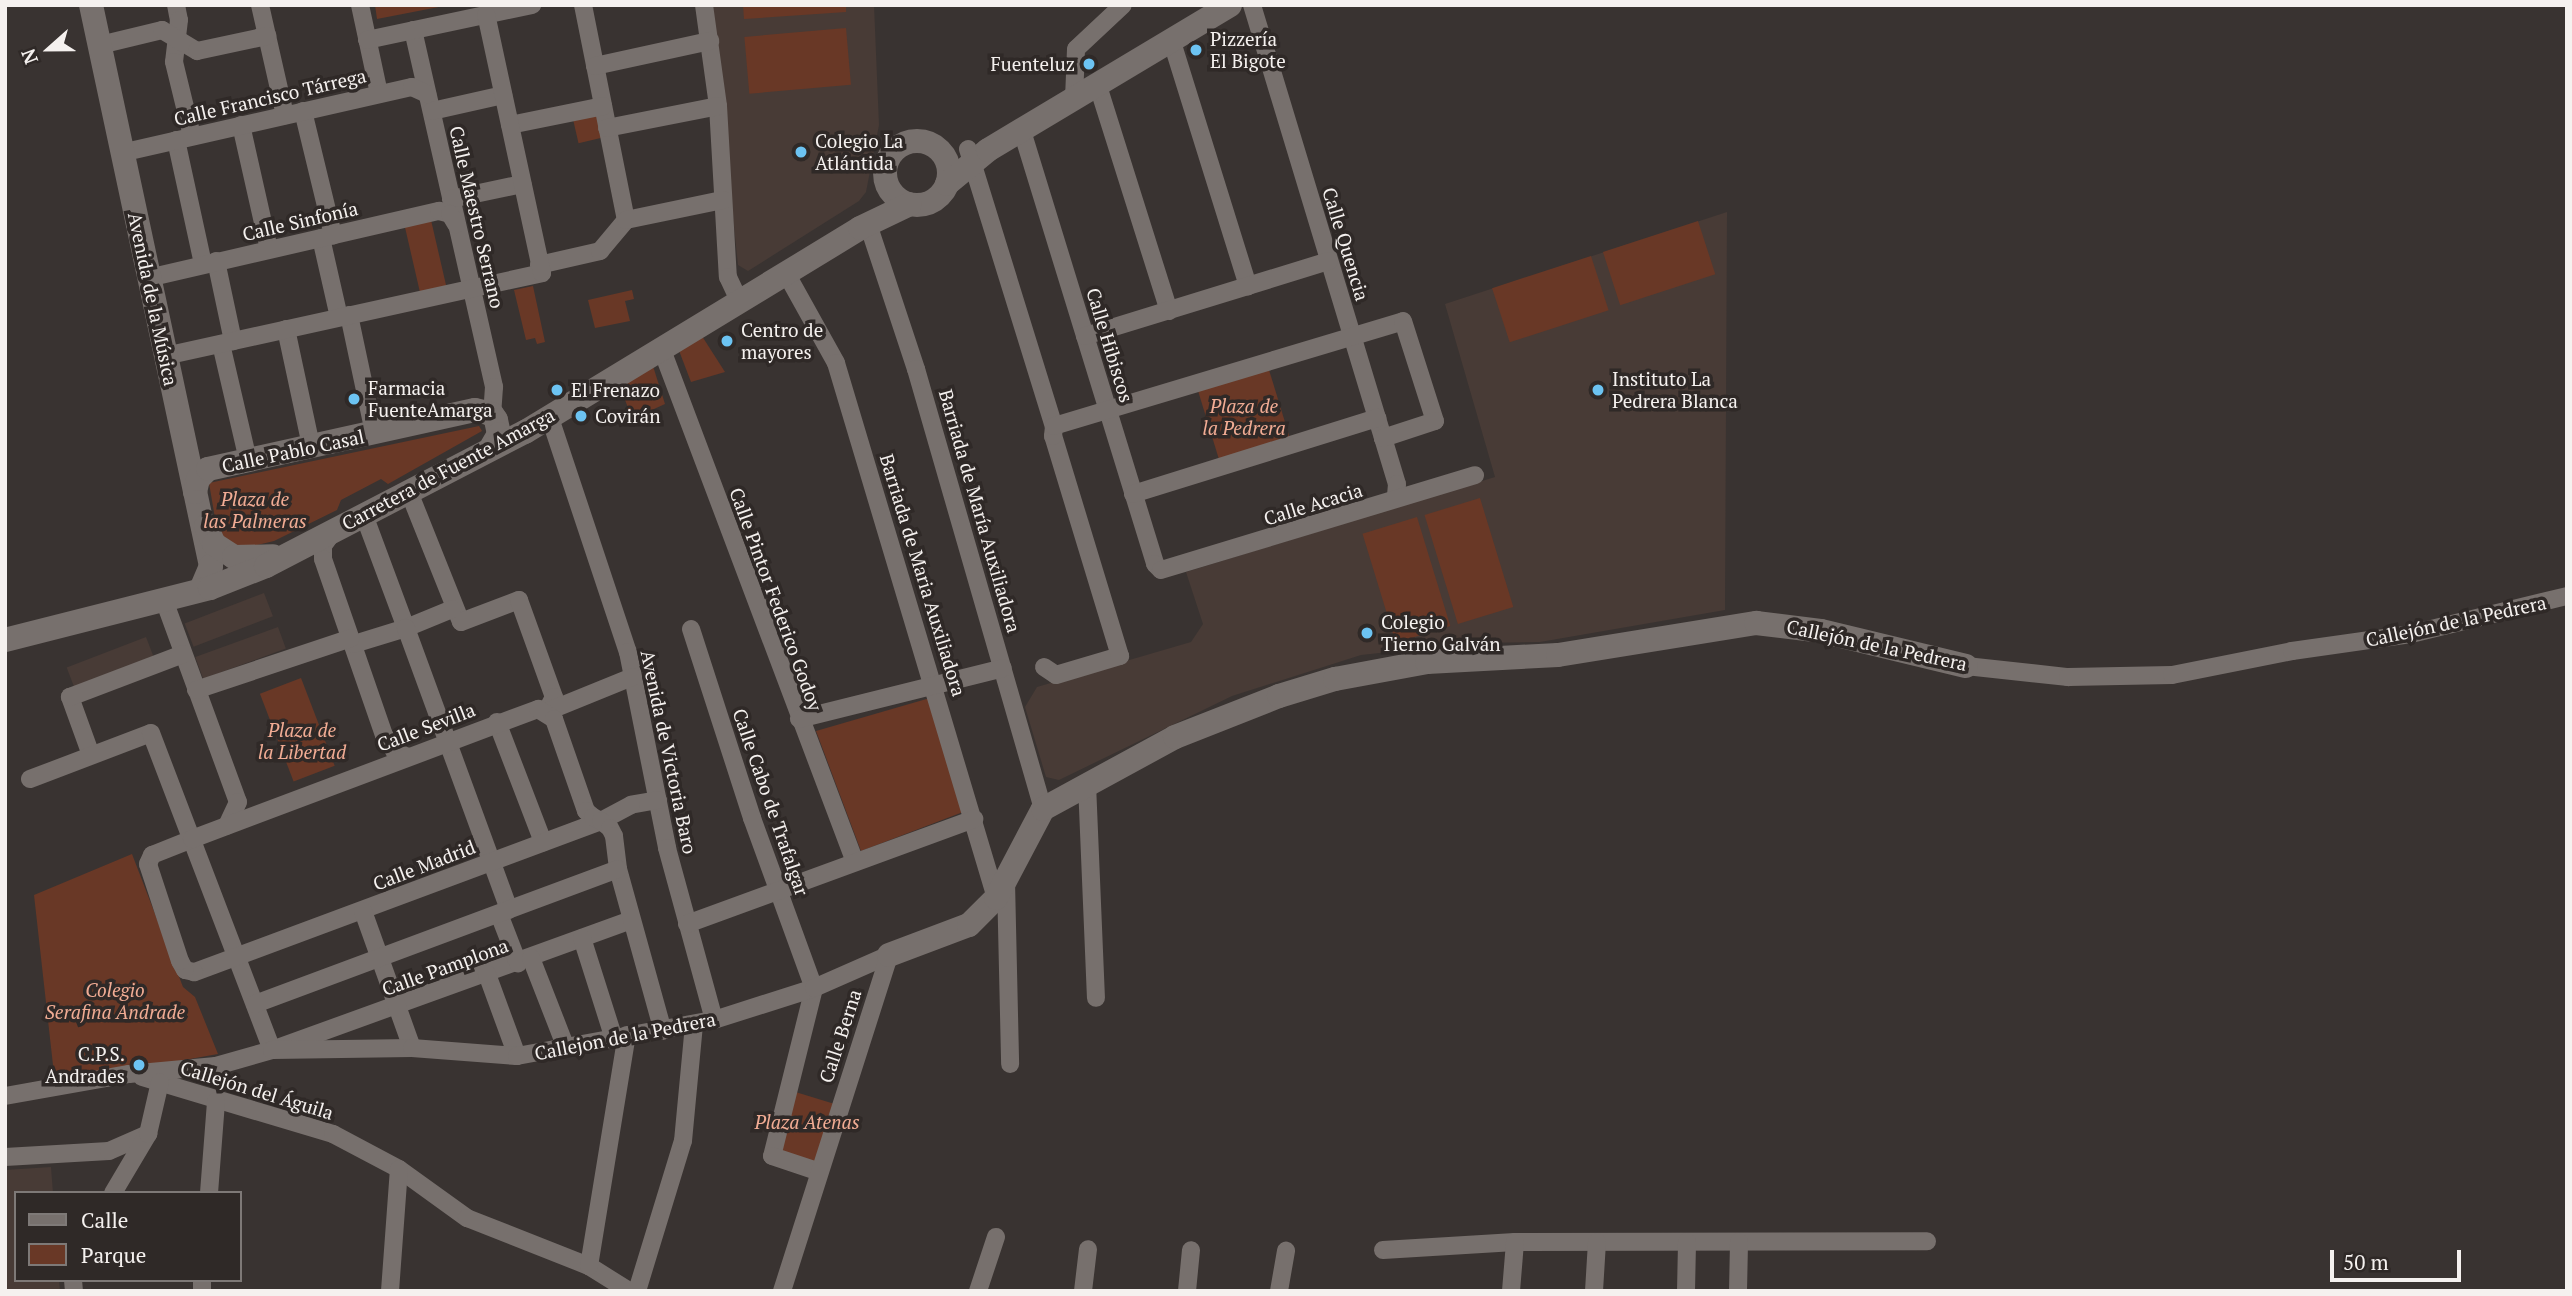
<!DOCTYPE html>
<html>
<head>
<meta charset="utf-8">
<style>
	body { margin:0 }
	#map { position:relative; width:2572px; height:1296px; overflow:hidden; background:#393331; font-family:"PT Serif",serif }
	div>[style] { position:absolute }
	[style*='--x'] { left:calc(var(--x)*1px); top:calc(var(--y)*1px); width:calc(var(--w)*1px); rotate:calc(var(--a)*1deg) }
	.built>* { inset:0; background:#483b36; transform-origin:0 0 }
	.green>* { inset:0; background:#693826; transform-origin:0 0 }
	.street>* { height:18px; margin:-9px; padding:0 9px; transform-origin:9px; border-radius:9px; background:#77706d }
	.secondary>* { height:24px; margin:-12px; padding:0 12px; transform-origin:12px; border-radius:12px; background:#77706d }
	.secondary>.ring { margin:-12px; padding:0; box-sizing:content-box; background:none; border:24px solid #77706d; border-radius:50% }
	.dots>* { width:19px; height:19px; translate:-50% -50%; box-sizing:border-box; border:4px solid #2f2927; border-radius:50% }
	span { translate:-50% -50%; white-space:nowrap; text-align:center; line-height:1.15; -webkit-text-stroke:7px #2f2927; paint-order:stroke }
	.poi-label { font-size:19px; color:#f5f1ef }
	.left { translate:0 -50%; text-align:left }
	.right { translate:-100% -50%; text-align:right }
	.street-label { font-size:19px; color:#f5f1ef }
	.park-label { font-size:19px; color:#f1ac94; font-style:italic }
	.frame { position:absolute; inset:0; border:7px solid #f5f1ef; pointer-events:none }
	.legend { position:absolute; left:14px; top:1191px; width:228px; height:91px; box-sizing:border-box; background:#2f2927; border:2px solid #7e7977; margin:0; padding:9px 12px; list-style:none; font-size:21px; color:#f5f1ef }
	.legend li { display:flex; align-items:center; gap:14px; height:35px }
	.legend b { width:35px; border:2px solid #7e7977 }
	.north { position:absolute; left:14px; top:14px; width:70px; height:70px; -webkit-text-stroke:5px #2f2927; paint-order:stroke; rotate:249deg; font-size:19px; font-weight:700; line-height:28px; text-align:center; color:#f5f1ef }
	.north::after { content:''; display:block; margin:auto; width:24px; height:32px; background:#f5f1ef; clip-path:polygon(50% 0,100% 100%,50% 72%,0 100%) }
	.scale { position:absolute; left:2330px; top:1250px; width:131px; height:32px; box-sizing:border-box; border:4px solid #f5f1ef; border-top:0; padding-left:9px; font-size:21px; line-height:24px; white-space:nowrap; color:#f5f1ef; -webkit-text-stroke:5px #2f2927; paint-order:stroke }
</style>
</head>
<body>
<div id="map">
	<div class="built">
		<div style="clip-path:polygon(711px 5px,874px 5px,879px 125px,866px 192px,859px 201px,748px 271px,738px 265px)"></div>
		<div style="clip-path:polygon(1727px 212px,1725px 610px,1540px 642px,1473px 643px,1361px 655px,1232px 696px,1059px 780px,1046px 777px,1025px 707px,1037px 687px,1191px 642px,1203px 624px,1186px 572px,1495px 477px,1445px 304px)"></div>
		<div style="left:264px;top:593px;width:25px;height:85px;rotate:69deg"></div>
		<div style="left:278px;top:627px;width:23px;height:88px;rotate:70deg"></div>
		<div style="left:146px;top:637px;width:22px;height:85px;rotate:69deg"></div>
		<div style="clip-path:polygon(51px 1167px,53px 1193px,16px 1193px,16px 1280px,59px 1280px,60px 1291px,5px 1291px,5px 1170px)"></div>
	</div>
	<div class="green">
		<div style="clip-path:polygon(375px 5px,449px 5px,377px 19px)"></div>
		<div style="clip-path:polygon(743px 5px,846px 5px,846px 12px,744px 19px)"></div>
		<div style="left:846px;top:28px;width:57px;height:102px;rotate:85deg"></div>
		<div style="left:598px;top:112px;width:26px;height:26px;rotate:77deg"></div>
		<div style="left:431px;top:220px;width:69px;height:27px;rotate:77deg"></div>
		<div style="left:1698px;top:221px;width:56px;height:100px;rotate:72deg"></div>
		<div style="left:1591px;top:256px;width:57px;height:104px;rotate:72deg"></div>
		<div style="clip-path:polygon(533px 286px,545px 342px,537px 344px,535px 338px,526px 340px,514px 290px)"></div>
		<div style="clip-path:polygon(632px 290px,634px 299px,625px 301px,630px 321px,595px 328px,588px 300px)"></div>
		<div style="clip-path:polygon(700px 333px,725px 372px,691px 382px,678px 348px)"></div>
		<div style="left:1266px;top:360px;width:96px;height:74px;rotate:73deg"></div>
		<div style="clip-path:polygon(652px 363px,665px 404px,632px 419px,620px 386px)"></div>
		<div style="clip-path:polygon(479px 426px,482px 431px,388px 484px,381px 479px,341px 500px,337px 510px,274px 541px,240px 549px,227px 543px,216px 524px,209px 483px)"></div>
		<div style="left:1480px;top:498px;width:114px;height:58px;rotate:73deg"></div>
		<div style="left:1417px;top:517px;width:114px;height:57px;rotate:73deg"></div>
		<div style="left:301px;top:678px;width:94px;height:44px;rotate:69deg"></div>
		<div style="clip-path:polygon(930px 698px,963px 812px,861px 851px,816px 731px)"></div>
		<div style="clip-path:polygon(132px 854px,183px 987px,195px 997px,218px 1054px,55px 1083px,34px 895px)"></div>
		<div style="left:789px;top:1090px;width:52px;height:68px;rotate:17deg"></div>
	</div>
	<div class="street">
		<div style="--x:176;--y:5;--w:15;--a:79"></div>
		<div style="--x:179;--y:20;--w:42;--a:96.8"></div>
		<div style="--x:174;--y:62;--w:76;--a:76.3"></div>
		<div style="--x:260;--y:5;--w:113;--a:77.2"></div>
		<div style="--x:360;--y:5;--w:91;--a:77.9"></div>
		<div style="--x:583;--y:5;--w:219;--a:78.7"></div>
		<div style="--x:704;--y:5;--w:102;--a:82.1"></div>
		<div style="--x:718;--y:106;--w:171;--a:86.7"></div>
		<div style="--x:728;--y:277;--w:29;--a:65"></div>
		<div style="--x:1252;--y:5;--w:500;--a:73.16"></div>
		<div style="--x:1397;--y:484;--w:12;--a:95"></div>
		<div style="--x:413;--y:30;--w:366;--a:77.2"></div>
		<div style="--x:494;--y:387;--w:27;--a:94"></div>
		<div style="--x:367;--y:40;--w:169;--a:-12"></div>
		<div style="--x:1172;--y:42;--w:256;--a:72.7"></div>
		<div style="--x:100;--y:45;--w:64;--a:-13.6"></div>
		<div style="--x:162;--y:30;--w:41;--a:31"></div>
		<div style="--x:197;--y:51;--w:72;--a:-12.1"></div>
		<div style="--x:595;--y:66;--w:118;--a:-12.3"></div>
		<div style="--x:1098;--y:86;--w:236;--a:72.5"></div>
		<div style="--x:1074;--y:99;--w:50;--a:-87.7"></div>
		<div style="--x:1076;--y:49;--w:64;--a:-43.1"></div>
		<div style="--x:303;--y:111;--w:128;--a:76.4"></div>
		<div style="--x:432;--y:111;--w:73;--a:-12.7"></div>
		<div style="--x:241;--y:125;--w:127;--a:77.3"></div>
		<div style="--x:510;--y:125;--w:95;--a:-11.5"></div>
		<div style="--x:607;--y:128;--w:113;--a:-11.2"></div>
		<div style="--x:1022;--y:131;--w:453;--a:72.9"></div>
		<div style="--x:1155;--y:564;--w:8;--a:45"></div>
		<div style="--x:1161;--y:570;--w:328;--a:-16.8"></div>
		<div style="--x:176;--y:140;--w:127;--a:77.7"></div>
		<div style="--x:968;--y:149;--w:290;--a:72.8"></div>
		<div style="--x:121;--y:153;--w:298;--a:-12.8"></div>
		<div style="--x:412;--y:87;--w:17;--a:25"></div>
		<div style="--x:451;--y:199;--w:73;--a:-11.9"></div>
		<div style="--x:869;--y:227;--w:150;--a:71.7"></div>
		<div style="--x:916;--y:369;--w:458;--a:73.9"></div>
		<div style="--x:321;--y:238;--w:81;--a:77.2"></div>
		<div style="--x:216;--y:261;--w:82;--a:78"></div>
		<div style="--x:539;--y:265;--w:63;--a:-12.9"></div>
		<div style="--x:600;--y:251;--w:40;--a:-50"></div>
		<div style="--x:626;--y:220;--w:99;--a:-11.7"></div>
		<div style="--x:786;--y:273;--w:103;--a:60.9"></div>
		<div style="--x:836;--y:363;--w:558;--a:73.35"></div>
		<div style="--x:148;--y:278;--w:299;--a:-13"></div>
		<div style="--x:439;--y:211;--w:11;--a:15"></div>
		<div style="--x:450;--y:214;--w:12;--a:59"></div>
		<div style="--x:349;--y:315;--w:121;--a:78"></div>
		<div style="--x:286;--y:329;--w:120;--a:77.9"></div>
		<div style="--x:1085;--y:336;--w:255;--a:-17.1"></div>
		<div style="--x:221;--y:344;--w:119;--a:76.9"></div>
		<div style="--x:662;--y:350;--w:547;--a:69.35"></div>
		<div style="--x:165;--y:356;--w:386;--a:-12.4"></div>
		<div style="--x:542;--y:273;--w:264;--a:-102.2"></div>
		<div style="--x:549;--y:415;--w:250;--a:71.6"></div>
		<div style="--x:628;--y:652;--w:200;--a:78.7"></div>
		<div style="--x:667;--y:848;--w:178;--a:74.7"></div>
		<div style="--x:409;--y:492;--w:140;--a:68.2"></div>
		<div style="--x:461;--y:622;--w:62;--a:-20.8"></div>
		<div style="--x:519;--y:600;--w:103;--a:70.2"></div>
		<div style="--x:554;--y:697;--w:17;--a:118"></div>
		<div style="--x:1133;--y:494;--w:256;--a:-17.3"></div>
		<div style="--x:364;--y:515;--w:121;--a:69.6"></div>
		<div style="--x:406;--y:628;--w:50;--a:-22.4"></div>
		<div style="--x:333;--y:532;--w:17;--a:126"></div>
		<div style="--x:323;--y:546;--w:13;--a:90"></div>
		<div style="--x:323;--y:559;--w:186;--a:70.9"></div>
		<div style="--x:384;--y:735;--w:20;--a:57"></div>
		<div style="--x:395;--y:752;--w:14;--a:21"></div>
		<div style="--x:164;--y:600;--w:215;--a:69.9"></div>
		<div style="--x:238;--y:802;--w:26;--a:115"></div>
		<div style="--x:691;--y:629;--w:199;--a:72.1"></div>
		<div style="--x:752;--y:818;--w:181;--a:70"></div>
		<div style="--x:814;--y:988;--w:173;--a:104"></div>
		<div style="--x:772;--y:1156;--w:47;--a:18.4"></div>
		<div style="--x:354;--y:644;--w:54;--a:-17.1"></div>
		<div style="--x:406;--y:628;--w:300;--a:69.9"></div>
		<div style="--x:1966;--y:666;--w:103;--a:6.2"></div>
		<div style="--x:2068;--y:677;--w:104;--a:-1.1"></div>
		<div style="--x:2172;--y:675;--w:122;--a:-11.3"></div>
		<div style="--x:2292;--y:651;--w:120;--a:-8.1"></div>
		<div style="--x:2411;--y:634;--w:161;--a:-13.7"></div>
		<div style="--x:1044;--y:667;--w:14;--a:34"></div>
		<div style="--x:1056;--y:675;--w:67;--a:-16.5"></div>
		<div style="--x:1120;--y:656;--w:230;--a:-106.9"></div>
		<div style="--x:1053;--y:436;--w:10;--a:-84"></div>
		<div style="--x:1054;--y:426;--w:364;--a:-16.7"></div>
		<div style="--x:1403;--y:321;--w:105;--a:72.3"></div>
		<div style="--x:1435;--y:421;--w:55;--a:161.9"></div>
		<div style="--x:196;--y:690;--w:163;--a:-18.5"></div>
		<div style="--x:546;--y:712;--w:93;--a:-22.1"></div>
		<div style="--x:799;--y:719;--w:210;--a:-14"></div>
		<div style="--x:497;--y:722;--w:129;--a:69"></div>
		<div style="--x:91;--y:755;--w:62;--a:-109.9"></div>
		<div style="--x:70;--y:697;--w:121;--a:-20.8"></div>
		<div style="--x:30;--y:779;--w:129;--a:-20.8"></div>
		<div style="--x:151;--y:733;--w:339;--a:69.1"></div>
		<div style="--x:272;--y:1050;--w:382;--a:-19.9"></div>
		<div style="--x:1087;--y:784;--w:214;--a:87.6"></div>
		<div style="--x:658;--y:800;--w:27;--a:170"></div>
		<div style="--x:631;--y:805;--w:34;--a:152"></div>
		<div style="--x:601;--y:821;--w:434;--a:159.6"></div>
		<div style="--x:194;--y:972;--w:9;--a:-167"></div>
		<div style="--x:185;--y:970;--w:10;--a:-119"></div>
		<div style="--x:180;--y:961;--w:102;--a:-108.3"></div>
		<div style="--x:148;--y:864;--w:10;--a:-66"></div>
		<div style="--x:152;--y:855;--w:43;--a:-21.8"></div>
		<div style="--x:192;--y:839;--w:370;--a:-20.6"></div>
		<div style="--x:538;--y:709;--w:19;--a:32"></div>
		<div style="--x:554;--y:719;--w:97;--a:70.8"></div>
		<div style="--x:586;--y:811;--w:9;--a:41"></div>
		<div style="--x:593;--y:817;--w:9;--a:27"></div>
		<div style="--x:601;--y:821;--w:11;--a:38"></div>
		<div style="--x:610;--y:828;--w:9;--a:63"></div>
		<div style="--x:614;--y:836;--w:33;--a:83"></div>
		<div style="--x:618;--y:869;--w:168;--a:74.5"></div>
		<div style="--x:1006;--y:882;--w:182;--a:88.7"></div>
		<div style="--x:363;--y:911;--w:145;--a:70.3"></div>
		<div style="--x:499;--y:914;--w:53;--a:68.8"></div>
		<div style="--x:687;--y:924;--w:306;--a:-20.1"></div>
		<div style="--x:582;--y:938;--w:103;--a:72.4"></div>
		<div style="--x:531;--y:958;--w:93;--a:68.7"></div>
		<div style="--x:487;--y:974;--w:87;--a:69.9"></div>
		<div style="--x:255;--y:1004;--w:387;--a:-20.4"></div>
		<div style="--x:142;--y:1077;--w:199;--a:16.6"></div>
		<div style="--x:333;--y:1134;--w:75;--a:27.9"></div>
		<div style="--x:399;--y:1169;--w:84;--a:35.8"></div>
		<div style="--x:467;--y:1218;--w:131;--a:21.5"></div>
		<div style="--x:589;--y:1266;--w:47;--a:32"></div>
		<div style="--x:5;--y:1096;--w:126;--a:-10.1"></div>
		<div style="--x:129;--y:1074;--w:87;--a:-5.3"></div>
		<div style="--x:216;--y:1066;--w:58;--a:-15.9"></div>
		<div style="--x:272;--y:1050;--w:140;--a:-0.8"></div>
		<div style="--x:412;--y:1048;--w:105;--a:4.4"></div>
		<div style="--x:517;--y:1056;--w:200;--a:-10.4"></div>
		<div style="--x:714;--y:1020;--w:105;--a:-17.7"></div>
		<div style="--x:814;--y:988;--w:82;--a:-23.7"></div>
		<div style="--x:5;--y:1157;--w:104;--a:-3.3"></div>
		<div style="--x:109;--y:1151;--w:43;--a:-23.6"></div>
		<div style="--x:113;--y:1193;--w:69;--a:-59.3"></div>
		<div style="--x:148;--y:1134;--w:53;--a:-77"></div>
		<div style="--x:209;--y:1193;--w:92;--a:-85.6"></div>
		<div style="--x:1383;--y:1250;--w:132;--a:-3.5"></div>
		<div style="--x:1515;--y:1242;--w:412;--a:-0.1"></div>
		<div style="--x:589;--y:1266;--w:234;--a:-80.7"></div>
		<div style="--x:73;--y:1280;--w:11;--a:85"></div>
		<div style="--x:202;--y:1291;--w:11;--a:-90"></div>
		<div style="--x:390;--y:1291;--w:122;--a:-85.8"></div>
		<div style="--x:637;--y:1291;--w:157;--a:-73"></div>
		<div style="--x:683;--y:1141;--w:117;--a:-84.6"></div>
		<div style="--x:782;--y:1291;--w:353;--a:-72.3"></div>
		<div style="--x:978;--y:1291;--w:57;--a:-71.6"></div>
		<div style="--x:1083;--y:1291;--w:42;--a:-83.2"></div>
		<div style="--x:1187;--y:1291;--w:41;--a:-84.4"></div>
		<div style="--x:1279;--y:1291;--w:41;--a:-80.1"></div>
		<div style="--x:1511;--y:1291;--w:49;--a:-85.3"></div>
		<div style="--x:1594;--y:1291;--w:49;--a:-86.5"></div>
		<div style="--x:1686;--y:1291;--w:49;--a:-88.8"></div>
		<div style="--x:1738;--y:1291;--w:49;--a:-88.8"></div>
	</div>
	<div class="secondary">
		<div style="--x:91;--y:5;--w:574;--a:77.93"></div>
		<div style="--x:211;--y:566;--w:25;--a:113"></div>
		<div class="ring" style="left:885px;top:141px;width:40px;height:40px"></div>
		<div style="--x:947;--y:184;--w:53;--a:-39.7"></div>
		<div style="--x:988;--y:150;--w:282;--a:-30.9"></div>
		<div style="--x:195;--y:492;--w:13;--a:-77"></div>
		<div style="--x:198;--y:479;--w:14;--a:-45"></div>
		<div style="--x:208;--y:469;--w:273;--a:-12.5"></div>
		<div style="--x:475;--y:410;--w:17;--a:13"></div>
		<div style="--x:492;--y:414;--w:7;--a:56"></div>
		<div style="--x:496;--y:420;--w:14;--a:78"></div>
		<div style="--x:499;--y:434;--w:14;--a:120"></div>
		<div style="--x:206;--y:526;--w:20;--a:66"></div>
		<div style="--x:214;--y:544;--w:24;--a:33"></div>
		<div style="--x:234;--y:557;--w:39;--a:-1"></div>
		<div style="--x:5;--y:640;--w:211;--a:-14.2"></div>
		<div style="--x:210;--y:588;--w:60;--a:-21.4"></div>
		<div style="--x:266;--y:566;--w:292;--a:-27.4"></div>
		<div style="--x:525;--y:432;--w:392;--a:-31.3"></div>
		<div style="--x:860;--y:228;--w:55;--a:-25.6"></div>
		<div style="--x:889;--y:955;--w:85;--a:-20.6"></div>
		<div style="--x:969;--y:925;--w:38;--a:-45"></div>
		<div style="--x:996;--y:898;--w:101;--a:-62.2"></div>
		<div style="--x:1043;--y:809;--w:150;--a:-28.6"></div>
		<div style="--x:1175;--y:737;--w:112;--a:-21.5"></div>
		<div style="--x:1279;--y:696;--w:59;--a:-16.9"></div>
		<div style="--x:1335;--y:679;--w:94;--a:-10.5"></div>
		<div style="--x:1427;--y:662;--w:131;--a:-3.1"></div>
		<div style="--x:1558;--y:655;--w:201;--a:-9.2"></div>
		<div style="--x:1756;--y:623;--w:65;--a:7"></div>
		<div style="--x:1821;--y:631;--w:149;--a:13.6"></div>
	</div>
	<div class="dots">
		<div style="left:1196px;top:50px;background:#6cc3f2"></div>
		<div style="left:1089px;top:64px;background:#6cc3f2"></div>
		<div style="left:801px;top:152px;background:#6cc3f2"></div>
		<div style="left:727px;top:341px;background:#6cc3f2"></div>
		<div style="left:557px;top:390px;background:#6cc3f2"></div>
		<div style="left:1598px;top:390px;background:#6cc3f2"></div>
		<div style="left:354px;top:399px;background:#6cc3f2"></div>
		<div style="left:581px;top:416px;background:#6cc3f2"></div>
		<div style="left:1367px;top:633px;background:#6cc3f2"></div>
		<div style="left:139px;top:1065px;background:#6cc3f2"></div>
	</div>
	<div class="poi-label">
		<span class="left" style="left:1210px;top:50px">Pizzería<br>El Bigote</span>
		<span class="right" style="left:1075px;top:64px">Fuenteluz</span>
		<span class="left" style="left:815px;top:152px">Colegio La<br>Atlántida</span>
		<span class="left" style="left:741px;top:341px">Centro de<br>mayores</span>
		<span class="left" style="left:1612px;top:390px">Instituto La<br>Pedrera Blanca</span>
		<span class="left" style="left:368px;top:399px">Farmacia<br>FuenteAmarga</span>
		<span class="left" style="left:571px;top:390px">El Frenazo</span>
		<span class="left" style="left:595px;top:416px">Covirán</span>
		<span class="left" style="left:1381px;top:633px">Colegio<br>Tierno Galván</span>
		<span class="right" style="left:125px;top:1065px">C.P.S.<br>Andrades</span>
	</div>
	<div class="street-label">
		<span style="left:270px;top:97px;rotate:-13deg">Calle Francisco Tárrega</span>
		<span style="left:477px;top:217px;rotate:77deg">Calle Maestro Serrano</span>
		<span style="left:300px;top:221px;rotate:-13deg">Calle Sinfonía</span>
		<span style="left:1346px;top:244px;rotate:73deg">Calle Quencia</span>
		<span style="left:153px;top:299px;rotate:78deg">Avenida de la Música</span>
		<span style="left:1110px;top:345px;rotate:73deg">Calle Hibiscos</span>
		<span style="left:293px;top:451px;rotate:-12deg">Calle Pablo Casal</span>
		<span style="left:448px;top:469px;rotate:-28deg">Carretera de Fuente Amarga</span>
		<span style="left:1313px;top:504px;rotate:-17deg">Calle Acacia</span>
		<span style="left:980px;top:511px;rotate:74deg">Barriada de María Auxiliadora</span>
		<span style="left:923px;top:575px;rotate:73deg">Barriada de Maria Auxiliadora</span>
		<span style="left:776px;top:599px;rotate:70deg">Calle Pintor Federico Godoy</span>
		<span style="left:2456px;top:621px;rotate:-12deg">Callejón de la Pedrera</span>
		<span style="left:1877px;top:645px;rotate:12deg">Callejón de la Pedrera</span>
		<span style="left:426px;top:727px;rotate:-21deg">Calle Sevilla</span>
		<span style="left:669px;top:752px;rotate:78deg">Avenida de Victoria Baro</span>
		<span style="left:771px;top:802px;rotate:71deg">Calle Cabo de Trafalgar</span>
		<span style="left:424px;top:865px;rotate:-21deg">Calle Madrid</span>
		<span style="left:445px;top:967px;rotate:-20deg">Calle Pamplona</span>
		<span style="left:625px;top:1036px;rotate:-11deg">Callejon de la Pedrera</span>
		<span style="left:840px;top:1036px;rotate:-72deg">Calle Berna</span>
		<span style="left:257px;top:1090px;rotate:17deg">Callejón del Águila</span>
	</div>
	<div class="park-label">
		<span style="left:1244px;top:417px">Plaza de<br>la Pedrera</span>
		<span style="left:255px;top:510px">Plaza de<br>las Palmeras</span>
		<span style="left:302px;top:741px">Plaza de<br>la Libertad</span>
		<span style="left:115px;top:1001px">Colegio<br>Serafina Andrade</span>
		<span style="left:807px;top:1122px">Plaza Atenas</span>
	</div>
	<div class="frame"></div>
	<ul class="legend">
	<li><b style="height:9px;background:#77706d"></b>Calle</li>
	<li><b style="height:19px;background:#693826"></b>Parque</li>
	</ul>
	<div class="north">N</div>
	<div class="scale">50 m</div>
</div>
</body>
</html>
